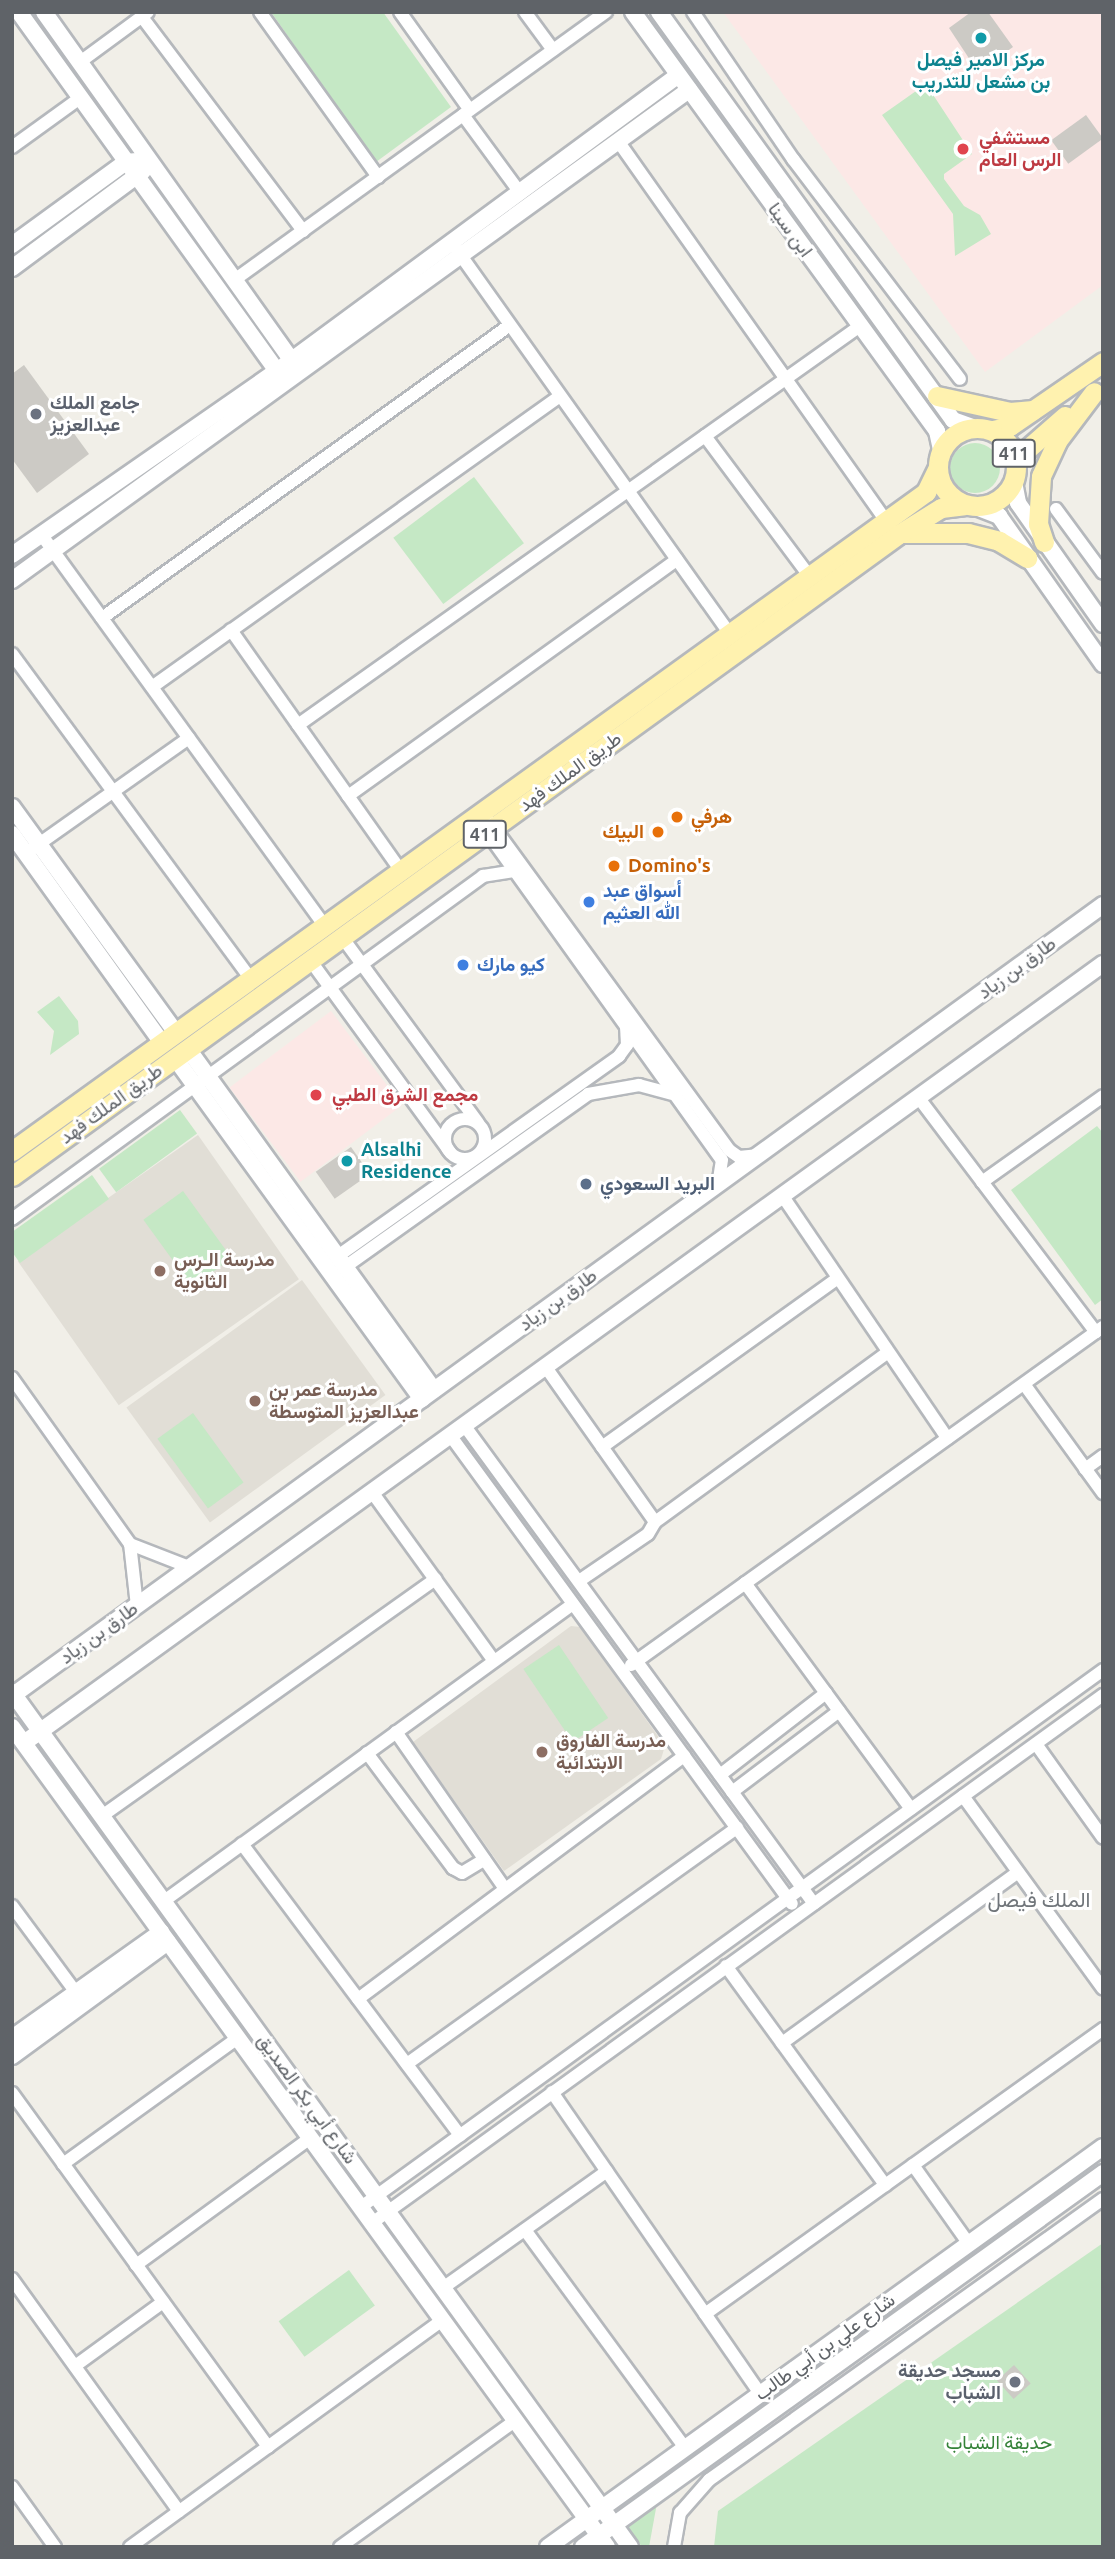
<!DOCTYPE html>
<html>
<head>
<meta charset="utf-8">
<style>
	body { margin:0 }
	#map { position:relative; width:1115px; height:2559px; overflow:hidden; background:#f1efe8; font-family:Ubuntu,Vazirmatn,sans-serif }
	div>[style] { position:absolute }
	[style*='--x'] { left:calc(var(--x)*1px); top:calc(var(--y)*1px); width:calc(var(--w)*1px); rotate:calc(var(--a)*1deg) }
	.education>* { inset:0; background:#e1ded6; transform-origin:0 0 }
	.medical>* { inset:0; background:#fce8e6; transform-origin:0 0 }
	.green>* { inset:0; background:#c5e8c5; transform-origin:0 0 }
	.round { border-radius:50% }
	.building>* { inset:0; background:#cccac5; transform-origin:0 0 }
	.roads { filter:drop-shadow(2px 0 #b5b8bc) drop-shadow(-2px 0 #b5b8bc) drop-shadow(0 2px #b5b8bc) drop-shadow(0 -2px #b5b8bc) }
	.street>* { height:12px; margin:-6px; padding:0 6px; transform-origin:6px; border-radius:6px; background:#fff }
	.street>.ring { margin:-6px; padding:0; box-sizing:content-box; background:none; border:12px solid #fff; border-radius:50% }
	.secondary>* { height:16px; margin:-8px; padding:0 8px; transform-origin:8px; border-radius:8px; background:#fff }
	.primary>* { height:19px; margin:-9.5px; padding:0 9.5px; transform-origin:9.5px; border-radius:9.5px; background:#fff2af }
	.primary>.ring { margin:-9.5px; padding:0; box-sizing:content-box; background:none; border:19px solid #fff2af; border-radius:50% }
	.dots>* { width:19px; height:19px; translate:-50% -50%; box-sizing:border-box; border:4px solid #fff; border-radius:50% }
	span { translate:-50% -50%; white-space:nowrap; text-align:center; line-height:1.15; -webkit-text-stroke:6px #fff; paint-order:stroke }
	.shield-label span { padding:2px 5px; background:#fff; border:2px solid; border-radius:5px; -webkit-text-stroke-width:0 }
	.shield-label { font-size:18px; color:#5f6368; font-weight:700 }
	.culture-label { font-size:19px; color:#0d838f; font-weight:700 }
	.left { translate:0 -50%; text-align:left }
	.health-label { font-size:19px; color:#be3a42; font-weight:700 }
	.street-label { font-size:19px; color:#5f6368 }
	.worship-label { font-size:19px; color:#5b616d; font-weight:700 }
	.right { translate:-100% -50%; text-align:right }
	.food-label { font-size:19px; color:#c56008; font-weight:700 }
	.shop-label { font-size:19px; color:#366cbe; font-weight:700 }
	.service-label { font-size:19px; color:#4e5e75; font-weight:700 }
	.education-label { font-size:19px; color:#785e54; font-weight:700 }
	.park-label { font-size:19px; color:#348238 }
	.neighbourhood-label { font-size:21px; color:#70757a }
	.frame { position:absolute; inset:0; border:14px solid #5f6368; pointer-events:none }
</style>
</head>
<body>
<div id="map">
	<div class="education">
		<div style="left:198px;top:1135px;width:176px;height:220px;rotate:55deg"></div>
		<div style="left:302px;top:1280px;width:142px;height:217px;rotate:54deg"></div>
		<div style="clip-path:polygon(571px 1626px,580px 1627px,665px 1746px,661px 1759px,504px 1871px,413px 1742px)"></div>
	</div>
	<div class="medical">
		<div style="clip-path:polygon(723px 12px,1103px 12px,1103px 285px,985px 372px)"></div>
		<div style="left:331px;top:1011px;width:118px;height:127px;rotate:53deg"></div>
	</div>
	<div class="green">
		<div style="clip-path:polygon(271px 12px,383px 12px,451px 107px,376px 162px)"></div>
		<div style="clip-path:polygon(926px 84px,972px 154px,944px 174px,944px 179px,964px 206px,980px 215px,991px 234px,955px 256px,953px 214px,882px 115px)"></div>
		<div class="round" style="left:950px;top:443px;width:50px;height:50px"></div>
		<div style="left:474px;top:477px;width:83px;height:101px;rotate:53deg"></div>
		<div style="clip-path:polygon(59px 996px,78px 1021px,79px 1034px,50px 1055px,54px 1031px,37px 1012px)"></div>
		<div style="left:180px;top:1110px;width:29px;height:100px;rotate:54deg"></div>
		<div style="clip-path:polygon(1097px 1126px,1103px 1133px,1103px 1299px,1095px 1305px,1011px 1190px)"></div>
		<div style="clip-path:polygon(92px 1175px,109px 1199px,20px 1263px,12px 1252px,12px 1232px)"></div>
		<div style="left:183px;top:1191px;width:83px;height:49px;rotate:54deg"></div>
		<div style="left:193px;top:1413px;width:86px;height:44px;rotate:54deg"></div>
		<div style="left:559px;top:1645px;width:88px;height:43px;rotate:56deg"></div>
		<div style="clip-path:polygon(1103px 2243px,1103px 2547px,714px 2547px,718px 2511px)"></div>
		<div style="left:349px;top:2270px;width:44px;height:87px;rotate:54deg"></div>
		<div style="clip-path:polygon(657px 2503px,649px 2547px,642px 2547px,628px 2527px)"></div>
	</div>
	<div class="building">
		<div style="clip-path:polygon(971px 12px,988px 12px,1013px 47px,978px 72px,949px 28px)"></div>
		<div style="left:1086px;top:115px;width:29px;height:43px;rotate:54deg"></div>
		<div style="clip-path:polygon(24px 365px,89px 454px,37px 493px,12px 459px,12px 374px)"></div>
		<div style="left:351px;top:1147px;width:33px;height:43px;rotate:55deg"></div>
		<div style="left:1014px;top:2365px;width:25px;height:23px;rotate:48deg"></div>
	</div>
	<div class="roads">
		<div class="street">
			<div style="--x:260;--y:12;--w:203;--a:54.4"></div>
			<div style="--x:400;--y:12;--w:120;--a:54.5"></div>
			<div style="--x:525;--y:12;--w:47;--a:53.6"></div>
			<div style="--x:693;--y:12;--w:178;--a:55.8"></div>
			<div style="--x:793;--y:159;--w:276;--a:52.8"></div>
			<div style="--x:142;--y:17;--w:268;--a:53"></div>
			<div style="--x:80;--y:62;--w:84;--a:-36.3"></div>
			<div style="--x:463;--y:115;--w:93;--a:53.7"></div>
			<div style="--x:618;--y:141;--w:465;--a:54.8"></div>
			<div style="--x:12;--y:147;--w:84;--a:-35.8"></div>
			<div style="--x:457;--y:250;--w:473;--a:54.6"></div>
			<div style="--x:237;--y:278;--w:455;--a:-35.8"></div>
			<div style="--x:705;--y:436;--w:176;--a:53.3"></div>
			<div style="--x:1056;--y:509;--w:79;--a:53.7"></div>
			<div style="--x:41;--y:534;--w:483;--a:54.1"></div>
			<div style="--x:102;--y:618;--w:502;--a:-35.68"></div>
			<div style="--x:231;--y:630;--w:294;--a:54.8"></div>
			<div style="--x:12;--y:654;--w:402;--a:53.7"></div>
			<div style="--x:152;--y:687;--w:501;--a:-35.5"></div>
			<div style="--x:298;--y:725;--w:689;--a:-35.37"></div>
			<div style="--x:348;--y:796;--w:405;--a:-35.7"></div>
			<div style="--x:490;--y:822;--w:406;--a:53.9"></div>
			<div style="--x:729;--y:1150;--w:12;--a:35"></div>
			<div style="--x:739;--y:1157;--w:18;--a:-6"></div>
			<div style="--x:484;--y:828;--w:408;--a:54.4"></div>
			<div style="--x:722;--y:1160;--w:24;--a:99"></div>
			<div style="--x:32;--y:849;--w:192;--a:-35.3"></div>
			<div style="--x:342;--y:937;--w:230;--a:53.8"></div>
			<div style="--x:310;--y:960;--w:238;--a:53.9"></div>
			<div style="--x:918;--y:1097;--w:295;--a:52.9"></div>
			<div class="ring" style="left:445px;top:1119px;width:28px;height:28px"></div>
			<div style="--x:982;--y:1182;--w:148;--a:-35.4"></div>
			<div style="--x:782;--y:1195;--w:294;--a:55.8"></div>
			<div style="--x:12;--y:1219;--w:583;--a:-36.06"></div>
			<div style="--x:483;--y:876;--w:30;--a:-9"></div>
			<div style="--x:338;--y:1256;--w:345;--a:-35.4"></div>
			<div style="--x:619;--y:1056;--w:14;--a:-54"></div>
			<div style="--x:627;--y:1045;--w:18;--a:-93"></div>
			<div style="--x:345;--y:1267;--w:298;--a:-35.4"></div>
			<div style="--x:588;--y:1094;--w:52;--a:-10"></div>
			<div style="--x:639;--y:1085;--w:34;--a:15"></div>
			<div style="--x:545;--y:1366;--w:191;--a:54.8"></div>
			<div style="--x:655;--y:1522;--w:288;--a:-36.1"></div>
			<div style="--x:12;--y:1378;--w:204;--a:54.6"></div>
			<div style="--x:1024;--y:1384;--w:135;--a:54.1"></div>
			<div style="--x:464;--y:1425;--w:593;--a:53.84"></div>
			<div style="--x:450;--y:1435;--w:580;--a:53.9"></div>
			<div style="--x:602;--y:1447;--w:290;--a:-35.6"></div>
			<div style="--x:1085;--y:1469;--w:22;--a:-36"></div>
			<div style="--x:372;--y:1492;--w:208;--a:54.2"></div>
			<div style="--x:579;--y:1581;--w:83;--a:-34.3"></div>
			<div style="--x:648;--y:1534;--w:14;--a:-60"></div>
			<div style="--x:745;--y:1583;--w:280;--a:53.7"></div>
			<div style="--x:137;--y:1606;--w:62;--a:-96.4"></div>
			<div style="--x:130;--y:1544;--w:63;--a:21.3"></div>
			<div style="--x:631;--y:1665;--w:581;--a:-35.61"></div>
			<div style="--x:396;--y:1732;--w:191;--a:55.2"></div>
			<div style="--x:1036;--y:1744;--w:115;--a:54.5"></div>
			<div style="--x:367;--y:1753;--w:144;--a:53.2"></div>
			<div style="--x:453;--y:1868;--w:10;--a:29"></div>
			<div style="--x:462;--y:1873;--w:26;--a:-31"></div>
			<div style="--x:720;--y:1775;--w:134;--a:-37.7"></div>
			<div style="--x:732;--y:1792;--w:134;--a:-37.1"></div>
			<div style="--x:963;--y:1796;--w:238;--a:54"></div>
			<div style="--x:102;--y:1816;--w:409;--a:-35.4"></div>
			<div style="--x:242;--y:1844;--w:364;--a:53.2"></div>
			<div style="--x:164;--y:1901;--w:505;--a:-35.99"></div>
			<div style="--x:12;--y:1906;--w:114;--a:53.5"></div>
			<div style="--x:726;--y:1966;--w:271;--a:54"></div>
			<div style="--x:358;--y:1999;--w:407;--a:-36.7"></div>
			<div style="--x:782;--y:2043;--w:291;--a:-35.9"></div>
			<div style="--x:407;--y:2064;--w:406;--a:-35.6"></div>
			<div style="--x:552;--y:2092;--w:367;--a:55.4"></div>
			<div style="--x:12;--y:2093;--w:437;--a:54.1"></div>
			<div style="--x:63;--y:2164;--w:216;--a:-35.8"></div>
			<div style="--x:913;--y:2165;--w:97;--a:54.7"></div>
			<div style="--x:361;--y:2207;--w:916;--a:-35.89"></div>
			<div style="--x:372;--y:2223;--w:902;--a:-35.84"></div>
			<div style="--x:525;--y:2230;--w:270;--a:53.7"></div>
			<div style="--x:136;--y:2265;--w:215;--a:-36.1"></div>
			<div style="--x:12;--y:2279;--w:286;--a:54.3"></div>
			<div style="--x:443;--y:2288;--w:201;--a:-35.5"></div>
			<div style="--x:705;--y:2314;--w:490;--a:-35.6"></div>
			<div style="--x:75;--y:2366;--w:109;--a:-36"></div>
			<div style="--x:12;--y:2487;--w:74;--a:54.4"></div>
			<div style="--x:130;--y:2547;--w:386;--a:-36"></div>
			<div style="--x:340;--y:2547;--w:216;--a:-35.8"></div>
			<div style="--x:674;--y:2547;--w:35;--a:-80"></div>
			<div style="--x:680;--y:2513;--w:44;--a:-48.7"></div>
			<div style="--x:709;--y:2480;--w:484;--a:-35.5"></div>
		</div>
		<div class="secondary">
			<div style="--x:19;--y:12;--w:453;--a:54.3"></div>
			<div style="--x:44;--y:12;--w:437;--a:54.6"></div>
			<div style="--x:633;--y:12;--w:518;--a:54.04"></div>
			<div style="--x:937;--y:431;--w:19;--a:78"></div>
			<div style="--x:659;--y:12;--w:503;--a:54.22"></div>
			<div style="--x:953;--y:420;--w:20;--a:20"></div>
			<div style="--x:12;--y:245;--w:141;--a:-36.1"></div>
			<div style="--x:126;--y:162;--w:11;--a:-5"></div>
			<div style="--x:12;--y:268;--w:163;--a:-36.5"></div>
			<div style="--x:1014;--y:482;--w:21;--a:79"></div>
			<div style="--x:1018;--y:503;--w:148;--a:54.9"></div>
			<div style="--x:976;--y:507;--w:25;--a:21"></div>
			<div style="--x:999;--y:516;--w:181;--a:54.9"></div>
			<div style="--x:12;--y:555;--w:323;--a:-34.8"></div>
			<div style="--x:277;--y:371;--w:498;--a:-36.4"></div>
			<div style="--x:12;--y:580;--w:836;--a:-35.9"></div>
			<div style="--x:12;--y:807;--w:277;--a:54"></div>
			<div style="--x:12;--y:834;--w:255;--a:54.3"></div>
			<div style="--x:188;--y:1049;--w:420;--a:54.2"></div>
			<div style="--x:175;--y:1058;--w:421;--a:54.1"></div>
			<div style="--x:12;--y:1692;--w:1055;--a:54.14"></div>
			<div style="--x:12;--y:1696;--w:1348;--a:-35.94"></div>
			<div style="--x:12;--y:1727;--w:1013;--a:54.03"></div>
			<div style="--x:24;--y:1743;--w:1331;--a:-35.83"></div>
			<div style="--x:12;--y:2038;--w:183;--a:-35.4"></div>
			<div style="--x:12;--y:2056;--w:193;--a:-36.2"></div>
			<div style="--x:548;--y:2547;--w:684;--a:-35.78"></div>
			<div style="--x:583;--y:2547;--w:641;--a:-35.72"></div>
		</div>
		<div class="primary">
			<div style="--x:937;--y:396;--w:75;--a:12.4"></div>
			<div style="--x:1010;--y:412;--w:23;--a:-5"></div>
			<div class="ring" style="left:938px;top:428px;width:59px;height:59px"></div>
			<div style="--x:993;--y:430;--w:17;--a:-13"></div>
			<div style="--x:1010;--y:426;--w:113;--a:-34.5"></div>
			<div style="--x:1016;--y:459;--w:65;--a:-41.3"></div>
			<div style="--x:904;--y:533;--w:64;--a:0"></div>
			<div style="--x:968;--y:533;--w:32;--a:14"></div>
			<div style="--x:999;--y:541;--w:33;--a:31"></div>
			<div style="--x:1044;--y:542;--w:19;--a:-108"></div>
			<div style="--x:1038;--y:524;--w:48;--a:-86.4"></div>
			<div style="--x:1041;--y:476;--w:38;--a:-65"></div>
			<div style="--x:1057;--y:441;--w:61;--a:-52.9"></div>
			<div style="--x:12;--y:1151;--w:1127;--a:-35.79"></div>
			<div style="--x:926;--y:492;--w:25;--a:-64"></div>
			<div style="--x:12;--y:1176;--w:1095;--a:-35.9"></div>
			<div style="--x:899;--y:534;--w:49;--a:-31.8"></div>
			<div style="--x:941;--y:508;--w:23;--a:-7"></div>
		</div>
	</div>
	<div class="dots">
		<div style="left:981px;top:38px;background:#0f9aa8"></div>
		<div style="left:963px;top:149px;background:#e0444e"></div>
		<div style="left:36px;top:414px;background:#6b7280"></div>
		<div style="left:677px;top:817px;background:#e8710a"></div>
		<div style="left:658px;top:832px;background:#e8710a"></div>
		<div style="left:614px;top:866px;background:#e8710a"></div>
		<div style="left:589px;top:902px;background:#3f7fe0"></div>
		<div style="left:463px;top:965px;background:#3f7fe0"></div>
		<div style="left:316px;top:1095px;background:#e0444e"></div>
		<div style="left:347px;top:1161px;background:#0f9aa8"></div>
		<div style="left:586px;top:1184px;background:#5c6f8a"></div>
		<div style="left:160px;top:1271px;background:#8d6e63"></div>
		<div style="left:255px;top:1401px;background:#8d6e63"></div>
		<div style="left:542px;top:1752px;background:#8d6e63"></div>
		<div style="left:1015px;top:2382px;background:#6b7280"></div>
	</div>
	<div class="shield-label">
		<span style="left:1014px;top:453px">411</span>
		<span style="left:485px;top:834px">411</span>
	</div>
	<div class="culture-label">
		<span style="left:981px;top:71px">مركز الامير فيصل<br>بن مشعل للتدريب</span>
		<span class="left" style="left:361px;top:1161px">Alsalhi<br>Residence</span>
	</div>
	<div class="health-label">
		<span class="left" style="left:979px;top:149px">مستشفي<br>الرس العام</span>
		<span class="left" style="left:332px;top:1095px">مجمع الشرق الطبي</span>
	</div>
	<div class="street-label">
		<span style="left:790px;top:230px;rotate:54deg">ابن سينا</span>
		<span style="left:570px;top:772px;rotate:-36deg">طريق الملك فهد</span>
		<span style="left:1017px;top:968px;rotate:-36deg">طارق بن زياد</span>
		<span style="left:111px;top:1104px;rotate:-36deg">طريق الملك فهد</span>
		<span style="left:558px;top:1300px;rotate:-36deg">طارق بن زياد</span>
		<span style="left:99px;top:1633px;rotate:-36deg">طارق بن زياد</span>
		<span style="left:307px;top:2099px;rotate:54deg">شارع أبي بكر الصديق</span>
		<span style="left:825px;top:2347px;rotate:-36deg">شارع علي بن أبي طالب</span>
	</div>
	<div class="worship-label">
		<span class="left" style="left:50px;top:414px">جامع الملك<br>عبدالعزيز</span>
		<span class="right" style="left:1001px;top:2382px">مسجد حديقة<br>الشباب</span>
	</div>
	<div class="food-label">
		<span class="left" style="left:691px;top:817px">هرفي</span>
		<span class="right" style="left:644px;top:832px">البيك</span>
		<span class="left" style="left:628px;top:866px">Domino's</span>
	</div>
	<div class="shop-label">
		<span class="left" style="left:603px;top:902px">أسواق عبد<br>الله العثيم</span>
		<span class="left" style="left:477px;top:965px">كيو مارك</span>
	</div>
	<div class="service-label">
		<span class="left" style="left:600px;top:1184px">البريد السعودي</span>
	</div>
	<div class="education-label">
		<span class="left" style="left:174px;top:1271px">مدرسة الـرس<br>الثانوية</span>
		<span class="left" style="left:269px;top:1401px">مدرسة عمر بن<br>عبدالعزيز المتوسطة</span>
		<span class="left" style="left:556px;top:1752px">مدرسة الفاروق<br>الابتدائية</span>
	</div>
	<div class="park-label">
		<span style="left:999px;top:2443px">حديقة الشباب</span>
	</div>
	<div class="neighbourhood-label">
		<span style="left:1039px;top:1899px">الملك فيصل</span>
	</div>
	<div class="frame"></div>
</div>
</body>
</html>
